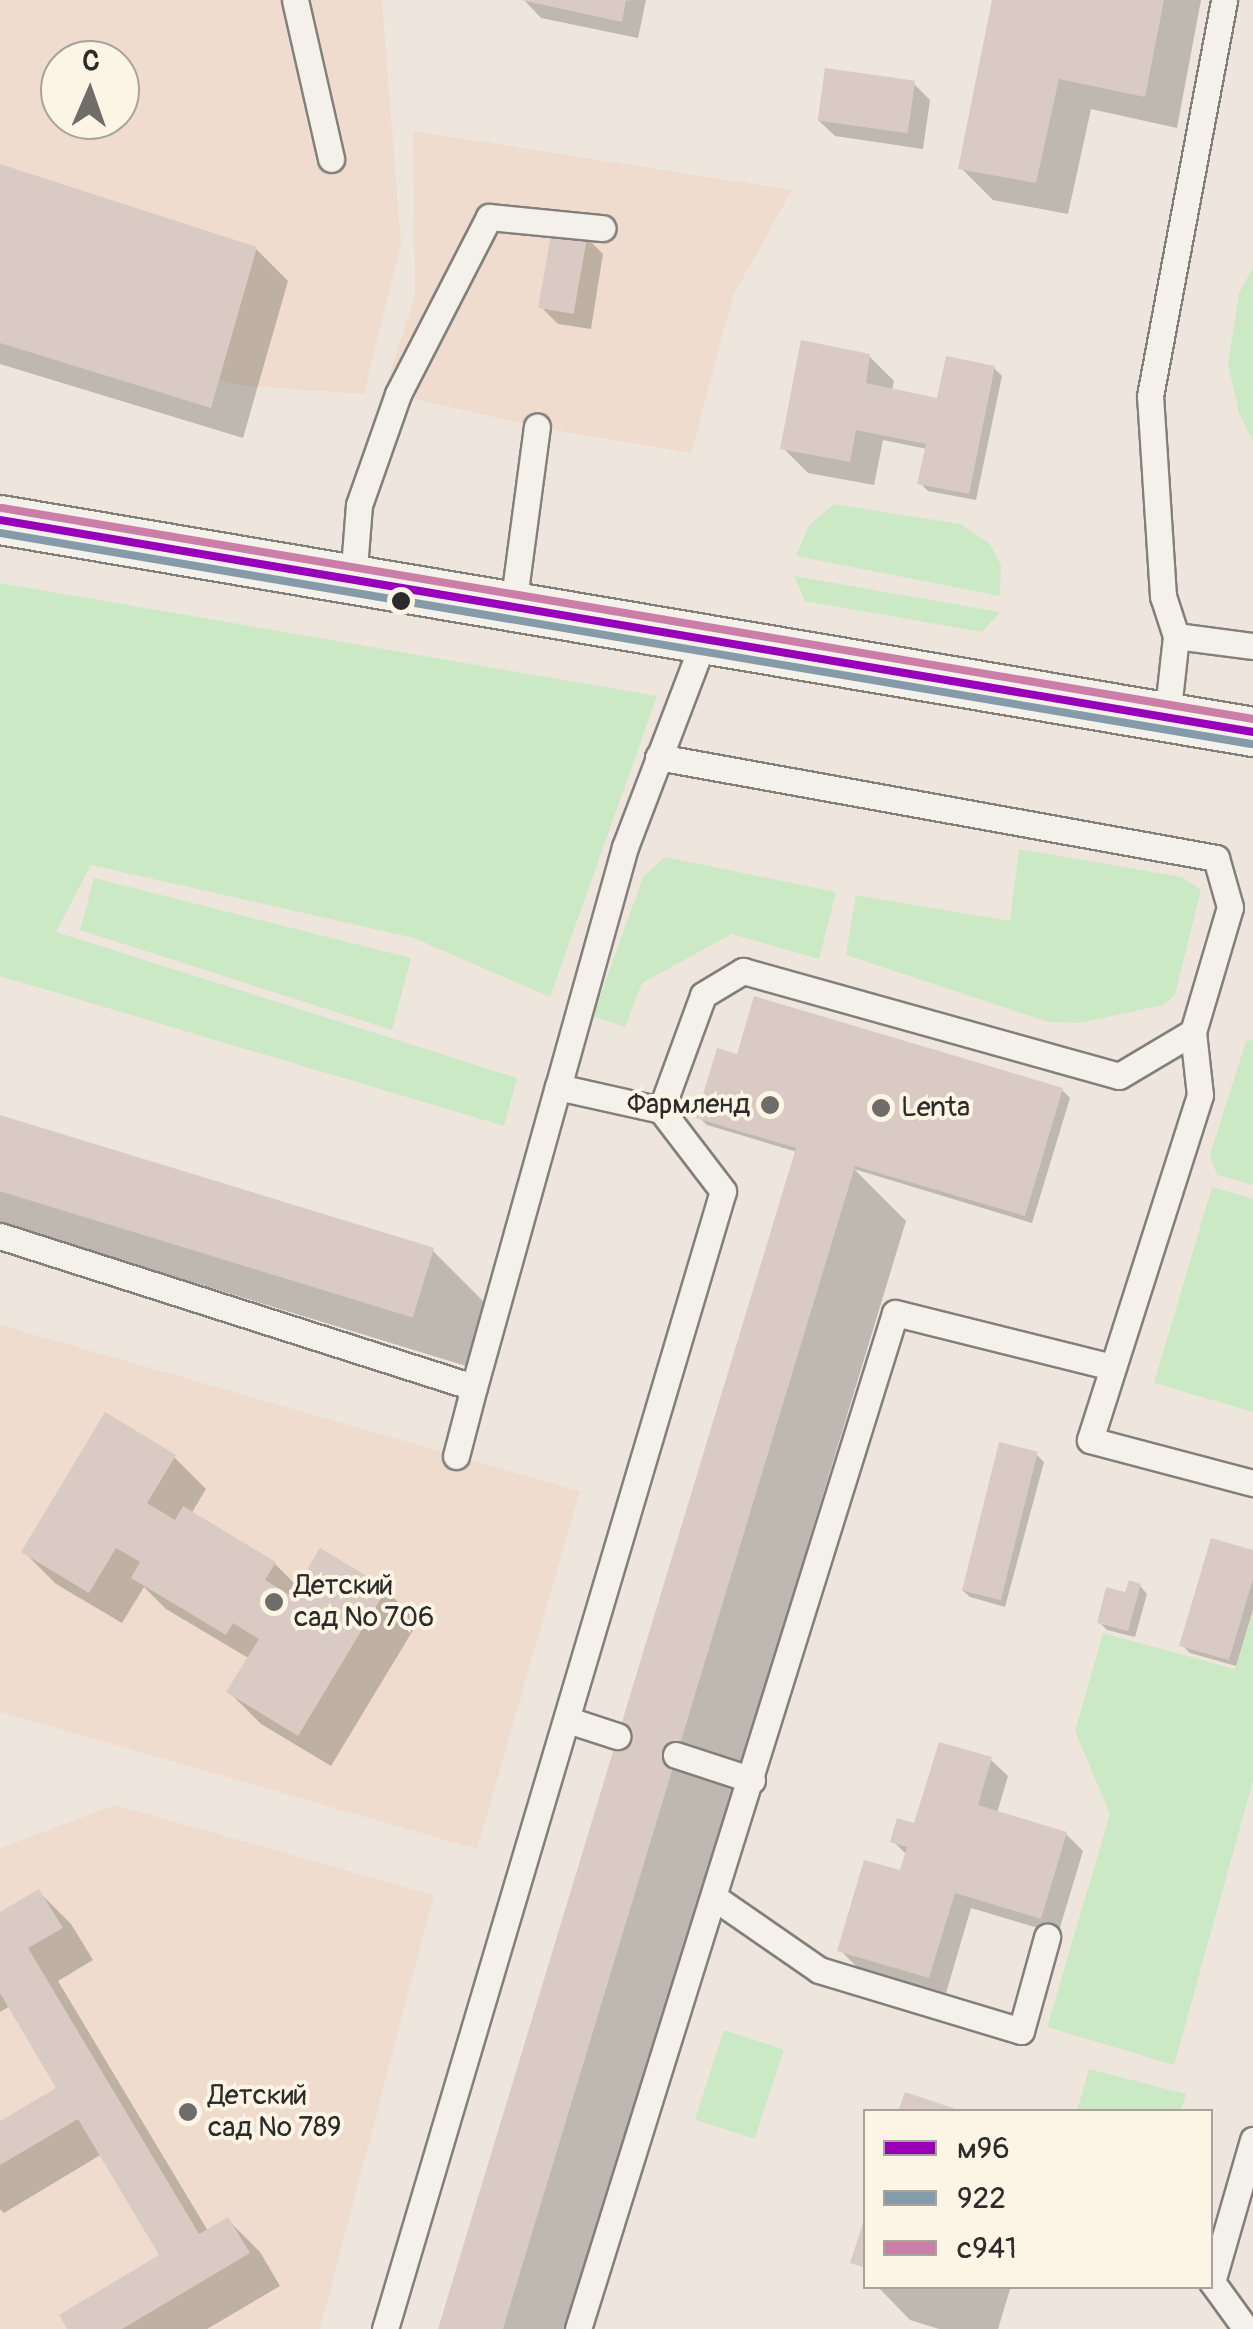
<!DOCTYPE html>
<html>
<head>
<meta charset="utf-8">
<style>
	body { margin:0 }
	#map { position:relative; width:1253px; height:2329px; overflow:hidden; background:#eee6dd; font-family:Pangolin,sans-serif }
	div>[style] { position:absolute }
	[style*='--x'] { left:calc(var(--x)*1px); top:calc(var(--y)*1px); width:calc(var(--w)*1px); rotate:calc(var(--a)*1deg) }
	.built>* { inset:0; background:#efdcce }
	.green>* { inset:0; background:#cce9c5; transform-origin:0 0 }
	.shadow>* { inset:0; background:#0003 }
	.building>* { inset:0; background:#d9cbc3; transform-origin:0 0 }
	.roads { filter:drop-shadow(2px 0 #837f7b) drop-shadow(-2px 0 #837f7b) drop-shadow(0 2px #837f7b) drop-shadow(0 -2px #837f7b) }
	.service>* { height:25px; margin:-12.5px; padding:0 12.5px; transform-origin:12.5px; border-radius:12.5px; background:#f4f0ea }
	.minor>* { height:48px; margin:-24px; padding:0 24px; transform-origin:24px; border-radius:24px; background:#f4f0ea }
	.bus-1>* { height:8px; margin:-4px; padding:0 4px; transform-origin:4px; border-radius:4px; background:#9900b9 }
	.bus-2>* { height:8px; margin:-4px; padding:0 4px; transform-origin:4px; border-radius:4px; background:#869baa }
	.bus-3>* { height:8px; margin:-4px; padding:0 4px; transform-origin:4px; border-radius:4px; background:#ca7ea8 }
	.dots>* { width:28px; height:28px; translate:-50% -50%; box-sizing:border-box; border:5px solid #fcf5e5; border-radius:50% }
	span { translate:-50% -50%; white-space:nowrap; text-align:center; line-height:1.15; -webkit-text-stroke:8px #fcf5e5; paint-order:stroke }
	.poi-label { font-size:28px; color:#2b2b2b }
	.right { translate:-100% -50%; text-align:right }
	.left { translate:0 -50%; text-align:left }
	.legend { position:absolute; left:863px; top:2109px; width:350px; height:180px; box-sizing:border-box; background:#fcf5e5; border:2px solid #a8a49b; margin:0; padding:12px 18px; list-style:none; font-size:30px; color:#2b2b2b }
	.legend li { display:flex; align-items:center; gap:20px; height:50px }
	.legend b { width:50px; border:2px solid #a8a49b }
	.north { position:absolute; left:40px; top:40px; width:100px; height:100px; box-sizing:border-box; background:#fcf5e5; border:2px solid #a8a49b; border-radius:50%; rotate:2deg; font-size:28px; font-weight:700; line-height:40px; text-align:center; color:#2b2b2b }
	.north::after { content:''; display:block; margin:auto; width:35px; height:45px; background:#6f6c69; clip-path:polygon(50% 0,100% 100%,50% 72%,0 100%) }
</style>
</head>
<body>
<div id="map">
	<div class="built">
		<div style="clip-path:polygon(evenodd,0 0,382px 0,401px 245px,364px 394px,237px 385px,0 316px,0 0,60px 60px,120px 60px,120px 120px,60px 120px,60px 60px)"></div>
		<div style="clip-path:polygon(413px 131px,792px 190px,733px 296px,691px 453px,537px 427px,384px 392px,415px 296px)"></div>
		<div style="clip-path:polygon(0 1325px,580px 1491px,477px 1849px,0 1712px)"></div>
		<div style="clip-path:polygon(115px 1805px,434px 1895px,320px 2329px,0 2329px,0 1848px)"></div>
	</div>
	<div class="green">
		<div style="clip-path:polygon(1253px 268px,1253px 441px,1239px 413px,1228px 364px,1239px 293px)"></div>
		<div style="clip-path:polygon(834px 504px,960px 524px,989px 543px,1001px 565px,1000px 596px,796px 556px,809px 525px)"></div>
		<div style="clip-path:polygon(794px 576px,1000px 612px,982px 632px,805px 601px)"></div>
		<div style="clip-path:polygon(0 583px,657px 696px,550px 997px,414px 938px,91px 865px,56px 932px,517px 1078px,504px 1126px,0 976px)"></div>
		<div style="clip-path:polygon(1019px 849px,1182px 877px,1201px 890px,1175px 995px,1163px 1005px,1080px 1023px,1048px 1022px,846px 955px,856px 895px,1010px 921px)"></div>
		<div style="clip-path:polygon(665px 857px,836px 892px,819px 959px,732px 934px,642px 983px,625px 1027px,593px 1016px,643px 877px)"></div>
		<div style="clip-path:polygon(94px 878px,411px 958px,392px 1030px,80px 930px)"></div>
		<div style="clip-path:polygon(1253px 1040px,1253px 1185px,1217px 1175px,1210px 1155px,1246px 1041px)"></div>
		<div style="clip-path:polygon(1212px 1187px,1253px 1199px,1253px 1412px,1154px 1383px)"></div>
		<div style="clip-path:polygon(1253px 1612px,1253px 1781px,1174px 2065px,1047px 2027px,1110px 1814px,1075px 1731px,1103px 1633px,1235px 1669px)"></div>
		<div style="left:724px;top:2030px;width:63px;height:94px;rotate:18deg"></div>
		<div style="clip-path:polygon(1089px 2069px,1186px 2094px,1181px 2111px,1077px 2111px)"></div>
	</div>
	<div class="shadow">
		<div style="clip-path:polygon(646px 0,638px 38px,541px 18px,525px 1px)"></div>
		<div style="clip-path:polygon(995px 0,1201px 0,1177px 128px,1091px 109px,1068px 214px,993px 200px,961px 168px)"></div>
		<div style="clip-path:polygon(913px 83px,930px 100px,923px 149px,835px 136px,818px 120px)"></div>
		<div style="clip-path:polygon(0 167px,256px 249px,288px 281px,243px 438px,0 364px)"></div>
		<div style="clip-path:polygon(586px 237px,603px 254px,591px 329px,558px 324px,541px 307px)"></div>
		<div style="clip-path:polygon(869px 356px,894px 381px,892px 391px,939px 401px,994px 368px,1002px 376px,976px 500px,928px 491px,920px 483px,927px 449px,883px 440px,874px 485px,808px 473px,783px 448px)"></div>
		<div style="clip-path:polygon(738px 1057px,1062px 1090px,1070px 1098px,1032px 1223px,854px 1169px,906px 1221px,570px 2329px,441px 2329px,797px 1152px,707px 1125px,699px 1117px)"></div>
		<div style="clip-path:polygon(0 1118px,433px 1251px,485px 1303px,466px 1366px,0 1223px)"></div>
		<div style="clip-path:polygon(1036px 1454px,1044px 1462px,1005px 1607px,970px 1597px,962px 1590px)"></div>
		<div style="clip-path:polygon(174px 1457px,206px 1489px,191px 1514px,275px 1564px,299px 1588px,320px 1551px,386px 1590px,418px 1622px,331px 1766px,261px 1724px,229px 1692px,250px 1659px,166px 1609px,144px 1587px,122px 1623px,56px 1584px,24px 1552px)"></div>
		<div style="clip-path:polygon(1253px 1553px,1253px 1610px,1236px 1666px,1190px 1653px,1182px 1645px)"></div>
		<div style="clip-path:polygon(1140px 1586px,1147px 1594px,1135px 1637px,1107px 1630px,1099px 1622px)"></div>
		<div style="clip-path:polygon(991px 1760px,1008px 1776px,997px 1813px,1066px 1834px,1083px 1851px,1058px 1934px,971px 1908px,946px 1993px,857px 1967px,840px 1950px,901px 1874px,907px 1855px,893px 1841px)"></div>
		<div style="clip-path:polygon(39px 1892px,71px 1924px,93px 1960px,58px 1981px,208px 2231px,228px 2220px,260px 2252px,280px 2286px,207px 2329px,70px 2329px,163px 2256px,102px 2154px,4px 2213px,0 2209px,0 2124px,60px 2088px,10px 2006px,0 2012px,0 1915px)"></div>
		<div style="clip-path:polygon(877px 2286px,1011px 2286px,998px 2329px,939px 2329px,910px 2320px)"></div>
	</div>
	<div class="building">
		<div style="clip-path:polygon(521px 0,626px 0,622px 22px)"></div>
		<div style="clip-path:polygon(992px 0,1164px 0,1145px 97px,1059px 79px,1036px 183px,958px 169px)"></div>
		<div style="left:825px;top:68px;width:91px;height:53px;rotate:8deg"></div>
		<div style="clip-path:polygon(0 164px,257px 247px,211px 408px,0 343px)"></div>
		<div style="left:552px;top:229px;width:36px;height:80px;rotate:10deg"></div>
		<div style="clip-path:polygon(801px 340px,870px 354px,866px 383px,937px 398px,946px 356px,995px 366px,969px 494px,917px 484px,926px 444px,856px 430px,850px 462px,780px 449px)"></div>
		<div style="clip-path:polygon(754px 996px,1063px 1088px,1025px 1216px,855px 1166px,503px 2329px,438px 2329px,796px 1148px,696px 1118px,717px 1048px,737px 1054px)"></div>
		<div style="left:0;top:1115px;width:454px;height:73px;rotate:17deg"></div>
		<div style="clip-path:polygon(105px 1412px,176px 1455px,147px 1503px,175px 1520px,183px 1506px,276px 1562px,265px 1580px,291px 1596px,320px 1548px,387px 1588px,298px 1736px,226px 1692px,259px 1639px,233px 1623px,226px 1635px,131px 1578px,140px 1562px,116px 1548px,89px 1593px,21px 1552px)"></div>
		<div style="left:999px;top:1442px;width:40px;height:153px;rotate:14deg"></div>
		<div style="clip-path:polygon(1211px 1538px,1253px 1550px,1253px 1579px,1229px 1660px,1179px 1646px)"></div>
		<div style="clip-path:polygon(1129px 1580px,1141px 1584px,1128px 1631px,1097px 1623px,1106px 1587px,1125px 1592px)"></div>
		<div style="clip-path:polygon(939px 1742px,992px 1757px,978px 1805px,1067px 1832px,1041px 1919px,955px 1893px,929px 1978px,837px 1951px,864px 1860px,900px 1870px,907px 1847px,890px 1842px,897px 1818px,914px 1823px)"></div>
		<div style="clip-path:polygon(39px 1889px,63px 1928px,28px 1948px,199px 2234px,228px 2217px,250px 2253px,122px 2329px,67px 2329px,59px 2315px,159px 2255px,78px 2119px,0 2165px,0 2121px,56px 2088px,0 1993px,0 1912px)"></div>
		<div style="clip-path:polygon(905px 2092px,962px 2111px,962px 2112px,898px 2112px)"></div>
		<div style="clip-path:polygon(865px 2217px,866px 2217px,866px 2268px,850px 2263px)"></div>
	</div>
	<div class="roads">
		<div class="service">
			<div style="--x:295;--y:0;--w:163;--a:77.2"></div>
			<div style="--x:353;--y:581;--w:76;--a:-85.5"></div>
			<div style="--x:359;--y:505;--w:118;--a:-70.6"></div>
			<div style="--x:398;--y:394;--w:199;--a:-62.8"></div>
			<div style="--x:489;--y:217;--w:114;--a:5.6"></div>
			<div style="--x:513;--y:606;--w:181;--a:-82.4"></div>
			<div style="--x:1176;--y:636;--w:78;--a:7.4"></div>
			<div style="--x:1167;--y:718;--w:82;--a:-83.7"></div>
			<div style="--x:1176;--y:636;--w:42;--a:-108"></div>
			<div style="--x:1163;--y:596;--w:200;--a:-93.7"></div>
			<div style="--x:1150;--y:396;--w:403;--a:-79.4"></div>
			<div style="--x:1193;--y:1032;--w:63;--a:83.7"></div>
			<div style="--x:1200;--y:1095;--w:362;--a:107.7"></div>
			<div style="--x:1090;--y:1440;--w:169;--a:14.8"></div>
			<div style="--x:558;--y:1087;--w:249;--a:-74.4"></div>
			<div style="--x:625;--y:847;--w:225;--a:-69.1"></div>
			<div style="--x:0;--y:1236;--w:497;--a:17.7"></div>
			<div style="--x:474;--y:1387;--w:312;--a:-74.4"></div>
			<div style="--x:558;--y:1087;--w:106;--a:12.6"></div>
			<div style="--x:661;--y:1110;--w:122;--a:-69.9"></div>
			<div style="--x:703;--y:995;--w:47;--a:-31"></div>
			<div style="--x:743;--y:971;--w:390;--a:15.6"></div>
			<div style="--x:1119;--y:1076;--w:86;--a:-30.7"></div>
			<div style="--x:1193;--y:1032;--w:130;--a:-73.5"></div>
			<div style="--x:1230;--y:907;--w:51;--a:-105.9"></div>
			<div style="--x:1216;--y:858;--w:567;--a:-169.74"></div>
			<div style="--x:456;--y:1456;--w:71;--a:-75.4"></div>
			<div style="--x:568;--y:1720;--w:52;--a:18.1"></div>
			<div style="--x:676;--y:1755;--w:80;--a:18.2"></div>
			<div style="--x:715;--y:1898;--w:126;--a:34.7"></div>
			<div style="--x:819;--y:1970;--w:211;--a:16.8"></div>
			<div style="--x:1021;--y:2031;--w:98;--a:-74.5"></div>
			<div style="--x:385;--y:2329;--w:1187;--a:-73.46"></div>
			<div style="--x:723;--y:1191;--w:102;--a:-127.4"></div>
			<div style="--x:578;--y:2329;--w:1064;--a:-72.67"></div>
			<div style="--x:895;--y:1313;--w:224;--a:14"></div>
			<div style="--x:1246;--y:2329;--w:58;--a:-125.9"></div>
			<div style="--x:1212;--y:2282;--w:148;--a:-73.9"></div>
		</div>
		<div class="minor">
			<div style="--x:0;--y:520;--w:1271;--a:9.6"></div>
		</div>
	</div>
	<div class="bus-1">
		<div style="--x:0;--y:520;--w:1271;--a:9.6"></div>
	</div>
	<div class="bus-2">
		<div style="--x:0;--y:533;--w:1269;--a:9.57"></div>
	</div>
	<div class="bus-3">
		<div style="--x:2;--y:508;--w:1269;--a:9.57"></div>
	</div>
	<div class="dots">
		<div style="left:401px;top:601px;background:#2b2b2b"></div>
		<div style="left:770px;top:1105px;background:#6f6c69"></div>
		<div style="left:881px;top:1108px;background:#6f6c69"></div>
		<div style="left:274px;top:1602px;background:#6f6c69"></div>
		<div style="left:188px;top:2112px;background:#6f6c69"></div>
	</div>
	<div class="poi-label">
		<span class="right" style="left:750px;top:1105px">Фармленд</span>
		<span class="left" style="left:901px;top:1108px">Lenta</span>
		<span class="left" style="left:294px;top:1602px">Детский<br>сад № 706</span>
		<span class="left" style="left:208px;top:2112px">Детский<br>сад № 789</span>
	</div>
	<ul class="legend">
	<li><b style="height:12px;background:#9900b9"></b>м96</li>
	<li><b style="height:12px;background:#869baa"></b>922</li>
	<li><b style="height:12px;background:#ca7ea8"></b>с941</li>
	</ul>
	<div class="north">С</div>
</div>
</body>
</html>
